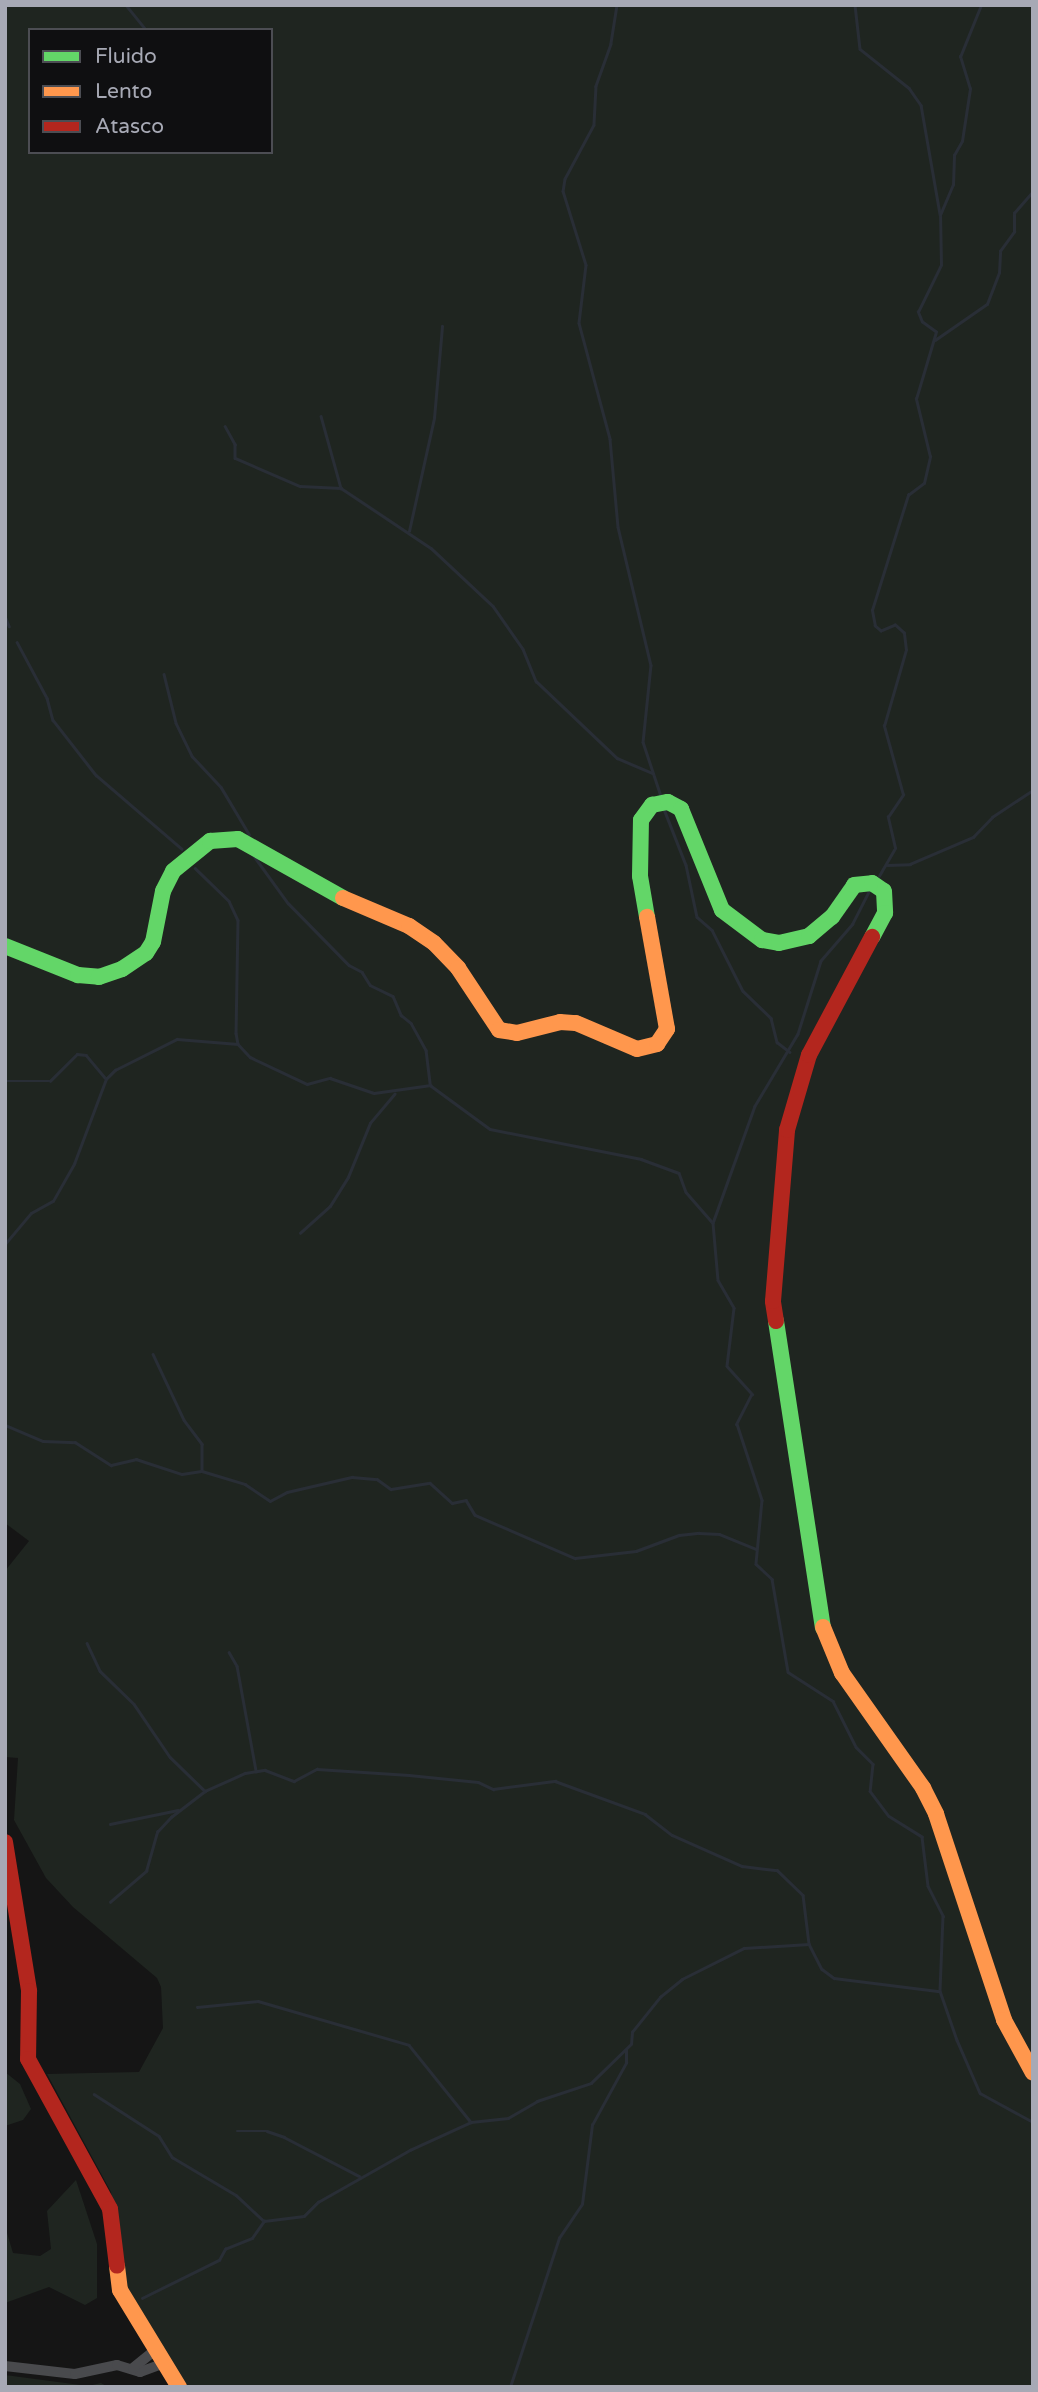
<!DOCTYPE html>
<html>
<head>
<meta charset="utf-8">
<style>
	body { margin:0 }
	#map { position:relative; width:1038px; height:2392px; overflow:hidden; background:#151515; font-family:"Varela Round",sans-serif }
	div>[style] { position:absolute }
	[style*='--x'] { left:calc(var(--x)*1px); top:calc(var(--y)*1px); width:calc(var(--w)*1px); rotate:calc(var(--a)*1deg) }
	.green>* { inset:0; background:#1f2520 }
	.stream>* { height:2.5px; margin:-1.25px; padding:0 1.25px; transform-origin:1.25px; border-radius:1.25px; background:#292e36 }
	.street>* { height:10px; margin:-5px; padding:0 5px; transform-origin:5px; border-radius:5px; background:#494a4d }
	.fast>* { height:16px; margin:-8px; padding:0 8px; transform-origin:8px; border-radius:8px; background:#63d668 }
	.slow>* { height:16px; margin:-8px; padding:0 8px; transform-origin:8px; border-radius:8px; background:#ff974d }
	.jam>* { height:16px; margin:-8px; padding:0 8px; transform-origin:8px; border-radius:8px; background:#b3261e }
	span { translate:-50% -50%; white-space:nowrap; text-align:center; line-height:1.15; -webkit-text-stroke:5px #0f0f11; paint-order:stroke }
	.frame { position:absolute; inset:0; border:7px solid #a7a9b5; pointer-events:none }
	.legend { position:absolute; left:28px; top:28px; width:245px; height:126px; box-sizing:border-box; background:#0f0f11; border:2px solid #4c4d53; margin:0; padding:9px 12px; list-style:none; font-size:21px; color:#a7a9b5 }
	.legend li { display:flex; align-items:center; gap:14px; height:35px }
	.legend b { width:35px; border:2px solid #4c4d53 }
</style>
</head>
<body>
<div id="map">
	<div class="green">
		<div style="clip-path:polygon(evenodd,5px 5px,1033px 5px,1033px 2387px,185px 2387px,124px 2286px,111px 2192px,47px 2074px,139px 2072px,163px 2028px,161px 1987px,157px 1978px,73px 1907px,46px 1878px,14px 1820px,18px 1758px,5px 1757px,5px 1571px,29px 1541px,5px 1523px,5px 5px,30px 30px,271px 30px,271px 152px,30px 152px,30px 30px)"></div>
		<div style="clip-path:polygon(5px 2072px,20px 2084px,31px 2109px,23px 2120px,5px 2126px)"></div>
		<div style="clip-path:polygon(76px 2180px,97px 2244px,97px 2298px,85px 2305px,49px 2287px,5px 2303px,5px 2226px,13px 2253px,40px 2256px,51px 2249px,47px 2211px)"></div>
		<div style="clip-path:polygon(5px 2375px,88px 2386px,101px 2383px,108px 2387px,5px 2387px)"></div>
	</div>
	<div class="stream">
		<div style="--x:126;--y:5;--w:32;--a:51"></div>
		<div style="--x:617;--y:5;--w:39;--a:99"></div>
		<div style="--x:611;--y:44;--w:45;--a:109.7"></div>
		<div style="--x:596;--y:86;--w:39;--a:93"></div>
		<div style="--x:594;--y:125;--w:61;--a:118.2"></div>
		<div style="--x:565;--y:179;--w:12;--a:99"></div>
		<div style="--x:563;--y:191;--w:77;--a:72.7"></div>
		<div style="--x:586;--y:265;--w:58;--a:96.9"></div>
		<div style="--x:579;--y:323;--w:120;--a:75"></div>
		<div style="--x:610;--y:439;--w:88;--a:84.8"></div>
		<div style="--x:618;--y:527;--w:142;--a:76.6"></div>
		<div style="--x:651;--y:665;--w:77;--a:95.9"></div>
		<div style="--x:643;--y:742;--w:60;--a:71.6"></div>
		<div style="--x:855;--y:5;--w:44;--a:83.5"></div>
		<div style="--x:860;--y:49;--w:63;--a:38.5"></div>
		<div style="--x:909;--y:88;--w:21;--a:55"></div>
		<div style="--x:921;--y:105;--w:111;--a:80.1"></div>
		<div style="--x:935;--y:340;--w:63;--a:-34.7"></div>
		<div style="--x:987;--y:304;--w:33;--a:-69"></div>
		<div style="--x:999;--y:273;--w:22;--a:-87"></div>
		<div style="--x:1000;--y:251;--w:24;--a:-54"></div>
		<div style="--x:1014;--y:232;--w:19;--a:-90"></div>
		<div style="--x:1014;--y:213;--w:29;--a:-49"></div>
		<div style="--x:321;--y:416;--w:75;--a:74.5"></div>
		<div style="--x:225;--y:426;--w:21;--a:61"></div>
		<div style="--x:235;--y:444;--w:14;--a:90"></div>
		<div style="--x:235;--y:458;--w:71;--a:23.3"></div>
		<div style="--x:300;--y:486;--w:41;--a:2.8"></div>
		<div style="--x:341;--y:488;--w:108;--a:33.7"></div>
		<div style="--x:431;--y:548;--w:85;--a:43.1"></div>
		<div style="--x:493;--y:606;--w:52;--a:55.1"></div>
		<div style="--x:523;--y:649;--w:35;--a:68"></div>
		<div style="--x:536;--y:681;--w:112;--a:43.5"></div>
		<div style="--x:617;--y:758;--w:39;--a:23"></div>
		<div style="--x:409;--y:531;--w:116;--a:-77.5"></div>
		<div style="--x:434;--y:418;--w:92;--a:-85"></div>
		<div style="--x:5;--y:616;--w:11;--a:68"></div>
		<div style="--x:17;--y:642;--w:64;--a:61.8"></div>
		<div style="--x:47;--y:698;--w:23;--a:75"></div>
		<div style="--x:53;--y:720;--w:70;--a:52"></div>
		<div style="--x:96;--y:775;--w:113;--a:40.7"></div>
		<div style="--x:164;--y:674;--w:50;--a:76.2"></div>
		<div style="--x:176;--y:723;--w:37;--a:64"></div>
		<div style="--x:192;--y:756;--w:42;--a:46.9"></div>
		<div style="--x:221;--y:787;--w:55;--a:59.2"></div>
		<div style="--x:664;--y:809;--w:60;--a:68.6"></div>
		<div style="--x:686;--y:865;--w:53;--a:78.1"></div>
		<div style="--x:697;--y:917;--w:20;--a:41"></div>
		<div style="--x:712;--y:930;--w:68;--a:63.1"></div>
		<div style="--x:743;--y:991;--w:39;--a:44"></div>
		<div style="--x:771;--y:1018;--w:25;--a:76"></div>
		<div style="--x:777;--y:1042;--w:16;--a:38"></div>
		<div style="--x:254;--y:856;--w:58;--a:54.1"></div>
		<div style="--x:288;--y:903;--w:87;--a:45.5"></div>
		<div style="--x:349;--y:965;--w:15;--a:28"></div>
		<div style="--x:362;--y:972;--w:15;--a:58"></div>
		<div style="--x:370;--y:985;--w:25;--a:26"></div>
		<div style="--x:393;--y:996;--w:21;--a:67"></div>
		<div style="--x:401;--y:1015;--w:13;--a:39"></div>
		<div style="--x:411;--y:1023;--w:31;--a:61"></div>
		<div style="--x:426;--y:1050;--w:34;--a:83"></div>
		<div style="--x:887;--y:865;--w:23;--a:-2"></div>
		<div style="--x:910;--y:864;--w:69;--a:-23.2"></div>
		<div style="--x:973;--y:837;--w:28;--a:-46"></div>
		<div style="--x:992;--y:817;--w:49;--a:-33.4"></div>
		<div style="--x:195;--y:868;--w:47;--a:44.1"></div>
		<div style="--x:229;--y:901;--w:21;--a:65"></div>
		<div style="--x:238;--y:920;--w:113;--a:91"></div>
		<div style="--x:236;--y:1033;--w:11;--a:80"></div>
		<div style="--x:238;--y:1044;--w:18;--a:47"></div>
		<div style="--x:250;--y:1057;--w:63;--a:25.3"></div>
		<div style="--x:307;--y:1084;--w:24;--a:-15"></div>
		<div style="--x:330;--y:1078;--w:46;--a:18.8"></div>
		<div style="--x:374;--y:1093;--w:57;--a:-8.1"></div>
		<div style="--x:430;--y:1085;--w:74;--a:36.3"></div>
		<div style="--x:490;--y:1129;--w:154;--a:11.2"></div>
		<div style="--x:641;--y:1159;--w:40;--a:20.2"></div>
		<div style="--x:679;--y:1173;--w:20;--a:70"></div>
		<div style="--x:686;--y:1192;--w:40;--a:49"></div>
		<div style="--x:879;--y:876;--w:32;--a:-60"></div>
		<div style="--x:895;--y:848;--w:32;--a:-103"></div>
		<div style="--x:888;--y:817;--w:27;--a:-56"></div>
		<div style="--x:903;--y:795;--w:72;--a:-105.4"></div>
		<div style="--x:884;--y:726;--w:79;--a:-73.9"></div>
		<div style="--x:906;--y:650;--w:17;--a:-97"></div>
		<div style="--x:904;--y:633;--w:12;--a:-138"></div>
		<div style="--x:895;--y:625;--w:15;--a:157"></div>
		<div style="--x:881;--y:631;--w:8;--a:-140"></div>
		<div style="--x:875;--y:626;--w:16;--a:-101"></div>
		<div style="--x:872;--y:610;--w:121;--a:-72.6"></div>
		<div style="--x:908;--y:495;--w:20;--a:-37"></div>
		<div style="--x:924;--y:483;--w:27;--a:-77"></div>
		<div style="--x:930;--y:457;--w:60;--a:-103.6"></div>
		<div style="--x:916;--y:399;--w:70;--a:-73.4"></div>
		<div style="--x:936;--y:332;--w:17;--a:-144"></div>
		<div style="--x:922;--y:322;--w:11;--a:-112"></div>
		<div style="--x:918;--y:312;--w:52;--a:-63.9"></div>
		<div style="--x:941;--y:265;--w:50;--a:-91.1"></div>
		<div style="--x:940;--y:215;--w:33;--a:-67"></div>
		<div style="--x:953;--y:185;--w:30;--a:-88"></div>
		<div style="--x:954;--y:155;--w:16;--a:-60"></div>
		<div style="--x:962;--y:141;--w:53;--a:-81.3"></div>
		<div style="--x:970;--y:89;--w:34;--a:-107"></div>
		<div style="--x:960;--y:57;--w:56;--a:-68"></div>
		<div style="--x:869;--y:892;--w:36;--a:117"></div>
		<div style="--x:853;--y:924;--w:49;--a:130.9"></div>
		<div style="--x:821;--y:961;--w:77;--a:107.5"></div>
		<div style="--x:798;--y:1034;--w:84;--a:120.8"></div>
		<div style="--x:755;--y:1106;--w:124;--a:109.7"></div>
		<div style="--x:713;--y:1223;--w:57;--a:85"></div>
		<div style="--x:718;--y:1280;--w:32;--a:60"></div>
		<div style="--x:734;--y:1308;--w:58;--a:96.9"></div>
		<div style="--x:727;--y:1366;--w:38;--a:48"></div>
		<div style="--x:752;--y:1394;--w:34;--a:117"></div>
		<div style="--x:737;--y:1424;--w:80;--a:71.8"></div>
		<div style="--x:762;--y:1500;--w:64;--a:95.4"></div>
		<div style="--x:756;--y:1564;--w:22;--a:43"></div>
		<div style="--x:772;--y:1579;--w:94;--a:80.2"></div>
		<div style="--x:788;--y:1672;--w:54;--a:32.8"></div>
		<div style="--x:833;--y:1701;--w:51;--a:63.4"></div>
		<div style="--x:856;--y:1747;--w:24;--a:45"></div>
		<div style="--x:873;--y:1764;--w:27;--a:96"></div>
		<div style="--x:870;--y:1791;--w:31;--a:53"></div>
		<div style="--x:889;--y:1816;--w:39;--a:32"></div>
		<div style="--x:922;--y:1837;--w:49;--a:83"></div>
		<div style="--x:928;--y:1886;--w:34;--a:63"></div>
		<div style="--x:943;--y:1916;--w:75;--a:92.3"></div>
		<div style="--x:940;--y:1991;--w:52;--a:70.9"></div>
		<div style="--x:957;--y:2040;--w:58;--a:66.5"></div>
		<div style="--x:980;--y:2093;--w:60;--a:28.7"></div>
		<div style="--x:5;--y:1081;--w:45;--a:0"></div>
		<div style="--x:50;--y:1081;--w:38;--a:-45"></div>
		<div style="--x:77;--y:1054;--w:9;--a:6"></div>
		<div style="--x:86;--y:1055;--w:31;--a:50"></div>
		<div style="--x:300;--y:1233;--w:40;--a:-42"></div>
		<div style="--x:330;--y:1206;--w:34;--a:-58"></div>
		<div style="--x:348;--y:1177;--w:58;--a:-67.8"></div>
		<div style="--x:370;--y:1123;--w:38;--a:-50"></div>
		<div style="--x:5;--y:1244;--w:40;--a:-50"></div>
		<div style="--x:31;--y:1213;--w:25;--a:-29"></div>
		<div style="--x:53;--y:1201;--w:43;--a:-60.4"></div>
		<div style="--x:74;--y:1164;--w:91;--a:-69.4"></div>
		<div style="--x:106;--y:1079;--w:13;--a:-45"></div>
		<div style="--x:115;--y:1070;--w:69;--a:-26.6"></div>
		<div style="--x:177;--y:1039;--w:61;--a:4.7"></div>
		<div style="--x:153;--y:1354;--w:73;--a:64.8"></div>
		<div style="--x:184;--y:1420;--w:30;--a:53"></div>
		<div style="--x:202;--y:1444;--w:27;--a:90"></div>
		<div style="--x:202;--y:1471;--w:45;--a:16.8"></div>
		<div style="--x:245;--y:1484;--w:30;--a:34"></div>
		<div style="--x:270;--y:1501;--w:19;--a:-28"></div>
		<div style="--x:287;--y:1492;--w:67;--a:-13"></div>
		<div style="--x:352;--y:1477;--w:25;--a:5"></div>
		<div style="--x:377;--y:1479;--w:17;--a:36"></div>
		<div style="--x:391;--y:1489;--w:39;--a:-9"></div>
		<div style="--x:430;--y:1483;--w:30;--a:42"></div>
		<div style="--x:452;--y:1503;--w:14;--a:-12"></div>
		<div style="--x:466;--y:1500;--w:17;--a:59"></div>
		<div style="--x:475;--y:1515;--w:109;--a:23.3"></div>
		<div style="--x:575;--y:1558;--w:61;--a:-6.5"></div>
		<div style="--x:636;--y:1551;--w:46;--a:-20.4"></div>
		<div style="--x:679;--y:1535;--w:20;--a:-6"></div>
		<div style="--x:699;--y:1533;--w:20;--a:3"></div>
		<div style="--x:719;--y:1534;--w:40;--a:22"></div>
		<div style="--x:5;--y:1425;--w:41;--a:22.8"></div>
		<div style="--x:43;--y:1441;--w:32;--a:2"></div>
		<div style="--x:75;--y:1442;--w:43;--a:32.6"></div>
		<div style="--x:111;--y:1465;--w:26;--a:-13"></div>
		<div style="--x:136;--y:1459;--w:48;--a:18.1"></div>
		<div style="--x:182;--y:1474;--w:19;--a:-9"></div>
		<div style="--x:87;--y:1643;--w:31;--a:65"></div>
		<div style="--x:100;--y:1671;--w:47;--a:44.1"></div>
		<div style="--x:134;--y:1704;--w:64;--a:55.8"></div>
		<div style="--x:170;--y:1757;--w:49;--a:44.2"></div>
		<div style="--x:229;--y:1652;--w:16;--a:60"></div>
		<div style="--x:237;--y:1666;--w:107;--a:79.7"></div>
		<div style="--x:110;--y:1824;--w:69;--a:-11.6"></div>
		<div style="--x:110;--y:1902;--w:48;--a:-40.7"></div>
		<div style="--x:146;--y:1871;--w:41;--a:-74.2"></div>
		<div style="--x:157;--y:1832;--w:21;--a:-47"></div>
		<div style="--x:171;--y:1817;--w:43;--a:-37.4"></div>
		<div style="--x:205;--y:1791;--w:44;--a:-24.2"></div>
		<div style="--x:245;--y:1773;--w:20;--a:-9"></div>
		<div style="--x:265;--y:1770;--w:31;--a:21"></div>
		<div style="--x:294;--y:1781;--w:26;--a:-28"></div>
		<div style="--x:317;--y:1769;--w:92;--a:3.7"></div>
		<div style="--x:409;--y:1775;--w:69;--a:5.8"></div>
		<div style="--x:478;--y:1782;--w:17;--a:25"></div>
		<div style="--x:493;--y:1789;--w:63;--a:-7.4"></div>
		<div style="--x:555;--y:1781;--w:96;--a:20.1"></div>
		<div style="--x:645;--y:1814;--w:34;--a:38"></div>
		<div style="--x:672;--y:1835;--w:77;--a:23.9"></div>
		<div style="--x:742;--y:1866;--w:35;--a:7"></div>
		<div style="--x:777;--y:1870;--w:36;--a:44"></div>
		<div style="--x:803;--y:1895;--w:49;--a:83"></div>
		<div style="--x:197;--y:2007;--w:61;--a:-5.6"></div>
		<div style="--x:258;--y:2001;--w:157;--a:16.2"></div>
		<div style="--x:409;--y:2045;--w:99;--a:51.2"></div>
		<div style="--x:94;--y:2094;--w:77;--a:32.9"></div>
		<div style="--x:159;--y:2136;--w:25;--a:58"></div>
		<div style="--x:172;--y:2157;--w:74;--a:30.7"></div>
		<div style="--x:236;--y:2195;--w:37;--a:43"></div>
		<div style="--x:237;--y:2131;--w:30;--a:0"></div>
		<div style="--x:267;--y:2131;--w:18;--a:19"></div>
		<div style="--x:284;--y:2137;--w:85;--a:27.5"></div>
		<div style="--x:142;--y:2298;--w:86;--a:-26.3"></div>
		<div style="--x:219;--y:2260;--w:13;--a:-61"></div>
		<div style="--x:225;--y:2249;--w:29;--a:-22"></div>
		<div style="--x:252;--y:2238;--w:21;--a:-55"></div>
		<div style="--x:264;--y:2221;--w:40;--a:-7.1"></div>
		<div style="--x:304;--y:2216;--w:20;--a:-45"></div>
		<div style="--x:318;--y:2202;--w:106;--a:-29.5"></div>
		<div style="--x:410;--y:2150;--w:67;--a:-24.7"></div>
		<div style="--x:471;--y:2122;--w:37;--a:-6"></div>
		<div style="--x:508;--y:2118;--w:34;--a:-30"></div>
		<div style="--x:537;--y:2101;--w:57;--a:-18.4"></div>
		<div style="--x:591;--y:2083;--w:56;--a:-44.3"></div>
		<div style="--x:631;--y:2044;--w:12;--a:-85"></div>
		<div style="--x:632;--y:2032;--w:45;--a:-51.3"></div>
		<div style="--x:660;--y:1997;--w:28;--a:-39"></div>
		<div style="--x:682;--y:1979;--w:69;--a:-26.6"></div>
		<div style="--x:744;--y:1948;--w:65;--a:-3.5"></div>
		<div style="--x:809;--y:1944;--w:28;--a:63"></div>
		<div style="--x:822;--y:1969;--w:15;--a:37"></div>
		<div style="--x:834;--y:1978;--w:106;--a:7.1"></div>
		<div style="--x:510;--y:2387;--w:157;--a:-71.8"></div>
		<div style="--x:559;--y:2238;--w:41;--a:-55.9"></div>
		<div style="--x:582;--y:2204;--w:80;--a:-82.8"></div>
		<div style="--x:592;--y:2125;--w:71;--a:-61.3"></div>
		<div style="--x:626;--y:2063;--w:13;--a:-90"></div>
	</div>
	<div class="street">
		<div style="--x:5;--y:2366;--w:70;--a:6.5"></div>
		<div style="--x:75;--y:2374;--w:43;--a:-12.1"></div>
		<div style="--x:117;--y:2365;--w:24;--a:17"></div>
		<div style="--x:140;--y:2372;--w:23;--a:-20"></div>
		<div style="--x:133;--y:2368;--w:27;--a:-39"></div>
	</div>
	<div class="fast">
		<div style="--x:647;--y:917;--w:42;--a:-99.7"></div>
		<div style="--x:640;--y:876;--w:56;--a:-89"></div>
		<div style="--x:641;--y:820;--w:19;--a:-54"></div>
		<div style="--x:652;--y:805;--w:16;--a:-11"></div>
		<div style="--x:668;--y:802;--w:15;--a:28"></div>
		<div style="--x:681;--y:809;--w:109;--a:67.9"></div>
		<div style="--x:722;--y:910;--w:50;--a:36.9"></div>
		<div style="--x:762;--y:940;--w:17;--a:10"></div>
		<div style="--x:779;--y:943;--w:31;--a:-13"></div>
		<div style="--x:809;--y:936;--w:30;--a:-40"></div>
		<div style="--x:832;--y:917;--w:39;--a:-55"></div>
		<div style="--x:854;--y:885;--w:18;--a:-6"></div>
		<div style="--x:872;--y:883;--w:14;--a:34"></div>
		<div style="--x:884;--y:891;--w:22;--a:87"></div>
		<div style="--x:885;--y:913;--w:27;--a:118"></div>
		<div style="--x:5;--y:946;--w:79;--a:21.7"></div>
		<div style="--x:78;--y:975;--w:21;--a:5"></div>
		<div style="--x:99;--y:977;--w:24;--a:-19"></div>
		<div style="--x:122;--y:969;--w:29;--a:-34"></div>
		<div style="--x:146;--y:953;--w:13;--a:-58"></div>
		<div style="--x:153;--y:942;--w:52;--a:-78.9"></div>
		<div style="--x:163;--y:891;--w:22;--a:-63"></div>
		<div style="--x:173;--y:871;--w:48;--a:-39"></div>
		<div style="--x:210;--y:841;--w:28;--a:-4"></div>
		<div style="--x:238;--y:839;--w:120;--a:29.3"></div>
		<div style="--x:776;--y:1321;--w:310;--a:81.3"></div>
	</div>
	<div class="slow">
		<div style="--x:343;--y:898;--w:72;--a:23"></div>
		<div style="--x:409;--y:926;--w:30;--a:34"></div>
		<div style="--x:434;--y:943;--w:35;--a:46"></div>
		<div style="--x:458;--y:968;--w:74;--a:56.5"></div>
		<div style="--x:499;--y:1030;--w:18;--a:9"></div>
		<div style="--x:517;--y:1033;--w:44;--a:-14.3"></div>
		<div style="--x:560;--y:1022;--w:16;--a:4"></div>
		<div style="--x:576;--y:1023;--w:66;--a:23.1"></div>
		<div style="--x:637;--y:1049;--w:21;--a:-14"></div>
		<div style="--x:657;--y:1044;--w:18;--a:-56"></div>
		<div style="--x:667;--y:1029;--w:114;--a:-100.1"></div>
		<div style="--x:823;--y:1627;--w:50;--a:67.6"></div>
		<div style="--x:842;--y:1673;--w:141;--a:54.8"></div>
		<div style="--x:923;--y:1788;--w:29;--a:63"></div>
		<div style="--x:936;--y:1814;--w:217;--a:71.7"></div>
		<div style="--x:1004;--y:2020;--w:60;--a:61.3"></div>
		<div style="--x:117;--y:2266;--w:24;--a:83"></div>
		<div style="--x:120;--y:2290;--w:114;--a:58.7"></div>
	</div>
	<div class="jam">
		<div style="--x:776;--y:1321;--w:20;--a:-99"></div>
		<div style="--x:773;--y:1301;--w:172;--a:-85.3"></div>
		<div style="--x:787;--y:1130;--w:78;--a:-73.7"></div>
		<div style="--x:809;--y:1055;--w:134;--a:-61.9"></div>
		<div style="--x:5;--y:1842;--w:151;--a:80.8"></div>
		<div style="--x:29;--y:1991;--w:68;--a:90.8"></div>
		<div style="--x:28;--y:2059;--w:171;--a:61.3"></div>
		<div style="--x:110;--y:2209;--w:57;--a:83"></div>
	</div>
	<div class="frame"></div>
	<ul class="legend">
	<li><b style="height:9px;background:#63d668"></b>Fluido</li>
	<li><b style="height:9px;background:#ff974d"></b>Lento</li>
	<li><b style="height:9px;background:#b3261e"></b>Atasco</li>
	</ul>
</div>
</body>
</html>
